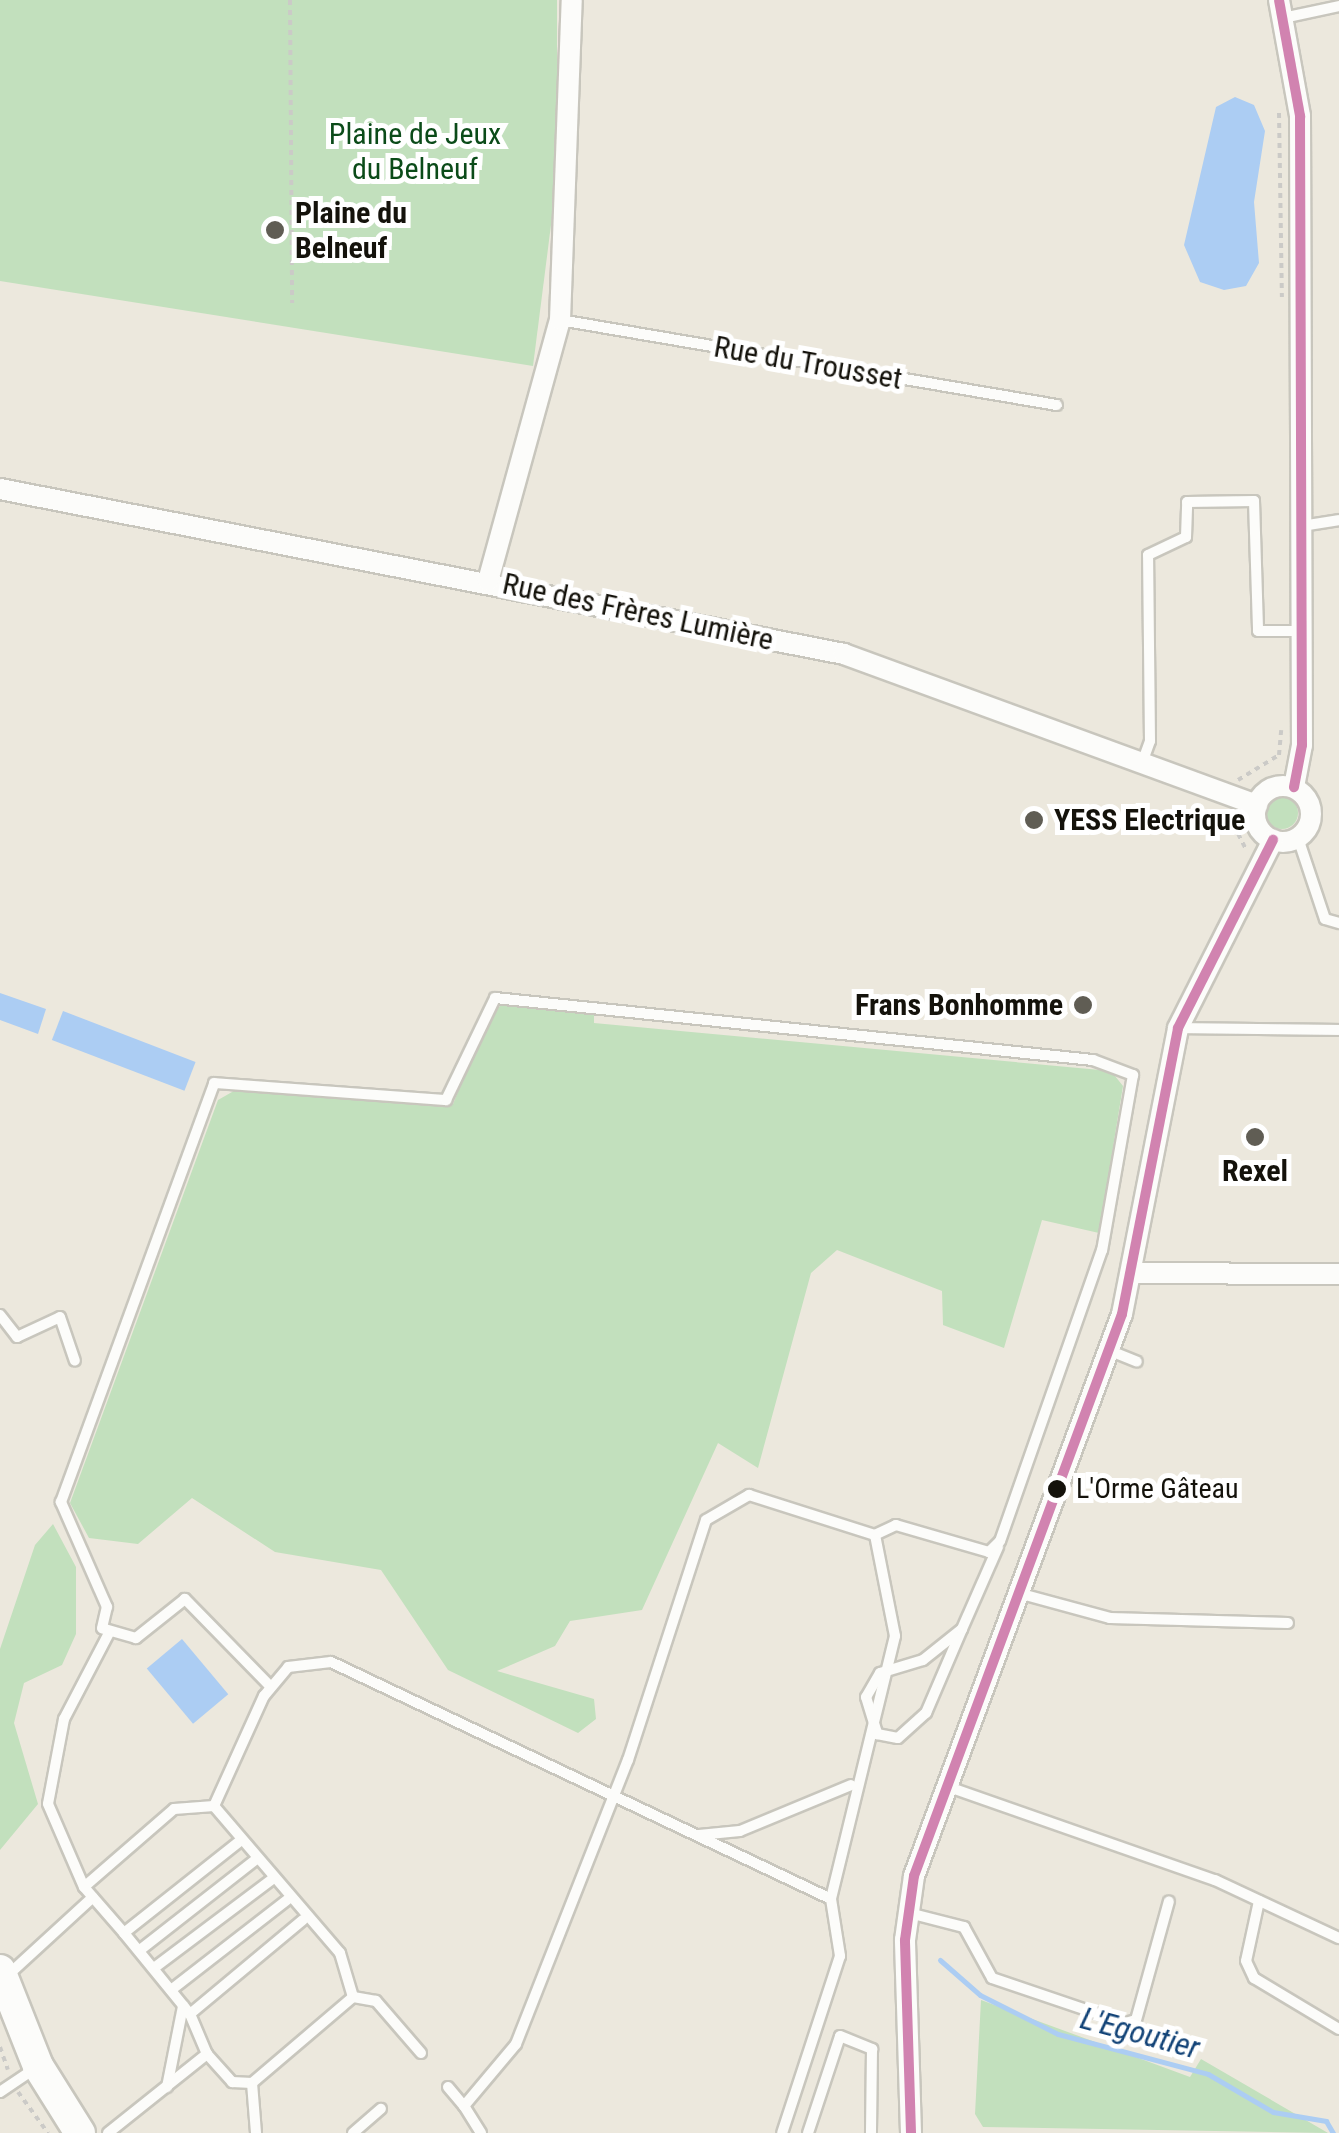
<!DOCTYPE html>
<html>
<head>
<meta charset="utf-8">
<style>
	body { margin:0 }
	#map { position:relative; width:1339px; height:2133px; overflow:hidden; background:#ece8dd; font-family:"Roboto Condensed",sans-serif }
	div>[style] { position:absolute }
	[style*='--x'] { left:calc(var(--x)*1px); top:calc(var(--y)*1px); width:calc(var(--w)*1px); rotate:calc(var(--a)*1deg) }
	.green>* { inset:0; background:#c2e0bd }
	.round { border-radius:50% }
	.water>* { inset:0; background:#accdf3; transform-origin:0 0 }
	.stream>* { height:5px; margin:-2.5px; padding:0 2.5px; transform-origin:2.5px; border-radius:2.5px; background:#accdf3 }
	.path>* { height:4px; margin-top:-2px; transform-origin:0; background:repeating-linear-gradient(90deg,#cbcac7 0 5px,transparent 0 10px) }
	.roads { filter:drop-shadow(2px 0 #c8c6bd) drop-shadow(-2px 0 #c8c6bd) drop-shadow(0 2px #c8c6bd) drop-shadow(0 -2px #c8c6bd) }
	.lane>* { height:10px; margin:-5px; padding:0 5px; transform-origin:5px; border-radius:5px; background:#fcfcfa }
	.street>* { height:20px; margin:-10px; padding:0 10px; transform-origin:10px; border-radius:10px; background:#fcfcfa }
	.street>.ring { margin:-10px; padding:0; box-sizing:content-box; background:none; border:20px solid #fcfcfa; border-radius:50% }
	.secondary>* { height:30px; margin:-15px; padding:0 15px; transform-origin:15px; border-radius:15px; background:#fcfcfa }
	.bus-1>* { height:10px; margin:-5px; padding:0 5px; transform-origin:5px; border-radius:5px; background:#d183b0 }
	.dots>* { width:28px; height:28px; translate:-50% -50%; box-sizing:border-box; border:5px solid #fff; border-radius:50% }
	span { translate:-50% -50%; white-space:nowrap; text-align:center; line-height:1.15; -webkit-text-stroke:10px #fff; paint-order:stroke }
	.bus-label { font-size:28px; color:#14120b }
	.left { translate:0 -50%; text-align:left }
	.park-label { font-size:30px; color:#0b4b19 }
	.poi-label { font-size:30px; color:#14120b; font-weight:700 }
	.right { translate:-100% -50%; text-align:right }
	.street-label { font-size:30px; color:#14120b }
	.water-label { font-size:32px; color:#124377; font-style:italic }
</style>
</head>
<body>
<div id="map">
	<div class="green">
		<div style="clip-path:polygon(0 0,557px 0,557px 178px,533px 366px,0 281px)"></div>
		<div class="round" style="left:1266px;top:797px;width:32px;height:32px"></div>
		<div style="clip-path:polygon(522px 1005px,594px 1010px,594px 1023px,1111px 1071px,1123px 1086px,1099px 1233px,1042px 1220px,1004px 1348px,943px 1325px,942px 1291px,837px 1250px,811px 1273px,758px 1468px,718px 1443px,642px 1610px,570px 1621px,555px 1646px,497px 1671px,594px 1699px,596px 1719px,578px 1733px,448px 1670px,381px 1570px,275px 1552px,192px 1498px,138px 1544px,89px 1538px,70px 1503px,218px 1100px,239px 1088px,453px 1104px,484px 1026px,500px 1006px)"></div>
		<div style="clip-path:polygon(53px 1524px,76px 1567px,76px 1634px,62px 1665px,24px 1683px,14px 1723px,38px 1804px,0 1850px,0 1649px,35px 1545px)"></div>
		<div style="clip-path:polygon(981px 2000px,1190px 2077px,1201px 2059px,1328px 2133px,983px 2127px,975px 2114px)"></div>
	</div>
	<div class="water">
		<div style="clip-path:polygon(1235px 97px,1254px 105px,1265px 131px,1254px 202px,1259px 263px,1246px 286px,1224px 290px,1200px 282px,1184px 245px,1216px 107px)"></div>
		<div style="clip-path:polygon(0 993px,46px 1009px,38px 1034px,0 1020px)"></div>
		<div style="left:63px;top:1011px;width:142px;height:31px;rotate:21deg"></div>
		<div style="left:182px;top:1639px;width:72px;height:46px;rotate:50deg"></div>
	</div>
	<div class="stream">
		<div style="--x:940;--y:1960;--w:53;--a:41.2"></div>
		<div style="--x:980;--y:1995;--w:87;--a:26.6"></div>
		<div style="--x:1058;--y:2034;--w:155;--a:14.9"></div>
		<div style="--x:1208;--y:2074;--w:75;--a:30.3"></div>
		<div style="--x:1273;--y:2112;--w:54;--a:9.6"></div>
		<div style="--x:1326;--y:2121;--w:14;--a:60"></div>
	</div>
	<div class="path">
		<div style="--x:290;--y:0;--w:303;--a:89.6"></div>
		<div style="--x:1279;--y:113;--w:184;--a:89.1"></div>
		<div style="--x:1238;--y:780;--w:48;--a:-31.4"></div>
		<div style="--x:1279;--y:755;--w:25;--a:-85"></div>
		<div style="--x:1229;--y:816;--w:38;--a:63"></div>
		<div style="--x:0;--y:2047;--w:24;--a:71"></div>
		<div style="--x:18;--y:2092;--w:51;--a:53.8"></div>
	</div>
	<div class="roads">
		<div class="lane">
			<div style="--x:1283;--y:18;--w:57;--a:-12.1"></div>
			<div style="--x:560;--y:320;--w:504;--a:9.71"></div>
			<div style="--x:1302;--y:526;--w:37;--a:-9"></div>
			<div style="--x:1142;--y:763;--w:23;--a:-70"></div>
			<div style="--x:1150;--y:741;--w:186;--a:-90.6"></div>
			<div style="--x:1148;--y:555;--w:42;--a:-25.3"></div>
			<div style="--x:1186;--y:537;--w:35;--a:-88"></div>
			<div style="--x:1187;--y:502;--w:67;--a:-0.9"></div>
			<div style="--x:1254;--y:501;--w:130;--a:88.2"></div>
			<div style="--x:1258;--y:631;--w:43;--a:0"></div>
			<div style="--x:1298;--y:838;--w:85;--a:71.6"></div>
			<div style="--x:1325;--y:919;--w:15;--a:16"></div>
			<div style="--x:1179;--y:1028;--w:160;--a:0.7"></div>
			<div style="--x:0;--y:1315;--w:28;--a:52"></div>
			<div style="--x:17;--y:1337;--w:47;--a:-24.9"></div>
			<div style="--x:60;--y:1317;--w:46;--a:71.2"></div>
			<div style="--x:1108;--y:1350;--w:31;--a:22"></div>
			<div style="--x:1018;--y:1593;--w:95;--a:15.2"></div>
			<div style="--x:1110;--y:1618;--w:178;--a:1.6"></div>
			<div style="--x:962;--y:1629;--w:50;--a:141.5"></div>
			<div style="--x:923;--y:1660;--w:45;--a:163.2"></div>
			<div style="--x:880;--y:1673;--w:28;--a:120"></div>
			<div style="--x:866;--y:1697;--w:39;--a:73"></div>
			<div style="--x:877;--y:1734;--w:21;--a:11"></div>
			<div style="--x:898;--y:1738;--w:38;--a:-42"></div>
			<div style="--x:926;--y:1713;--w:91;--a:-66.8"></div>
			<div style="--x:962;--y:1629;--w:90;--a:-66.3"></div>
			<div style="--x:109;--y:1633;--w:97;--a:117.6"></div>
			<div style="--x:64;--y:1719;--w:86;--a:100.7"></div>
			<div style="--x:48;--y:1804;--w:90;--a:66.6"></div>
			<div style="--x:84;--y:1887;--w:61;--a:49"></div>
			<div style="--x:270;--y:1686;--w:122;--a:-134.3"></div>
			<div style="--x:185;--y:1599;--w:63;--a:141.5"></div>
			<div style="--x:136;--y:1638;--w:35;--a:-164"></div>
			<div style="--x:102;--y:1628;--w:22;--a:-77"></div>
			<div style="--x:107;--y:1607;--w:115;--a:-113.7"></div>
			<div style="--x:61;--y:1502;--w:446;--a:-69.9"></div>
			<div style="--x:214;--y:1083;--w:233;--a:4.2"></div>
			<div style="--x:446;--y:1100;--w:113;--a:-64.3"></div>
			<div style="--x:495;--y:998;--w:601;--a:5.92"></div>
			<div style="--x:1093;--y:1060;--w:43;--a:20.6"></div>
			<div style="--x:1133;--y:1075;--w:178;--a:100"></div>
			<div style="--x:1102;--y:1250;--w:308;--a:109.3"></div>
			<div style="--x:1000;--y:1541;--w:16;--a:135"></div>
			<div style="--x:989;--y:1552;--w:97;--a:-163.8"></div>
			<div style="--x:896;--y:1525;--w:23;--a:155"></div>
			<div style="--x:946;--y:1786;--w:285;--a:19.3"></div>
			<div style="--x:1215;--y:1880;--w:137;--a:25.1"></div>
			<div style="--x:699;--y:1835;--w:41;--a:-5.6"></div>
			<div style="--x:740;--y:1831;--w:120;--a:-22.5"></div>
			<div style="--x:240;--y:1841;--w:148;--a:141.6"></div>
			<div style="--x:124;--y:1933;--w:104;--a:50.8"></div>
			<div style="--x:190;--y:2014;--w:43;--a:67"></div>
			<div style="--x:207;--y:2054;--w:38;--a:48"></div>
			<div style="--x:232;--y:2082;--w:20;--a:3"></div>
			<div style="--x:252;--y:2083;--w:133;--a:-40.4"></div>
			<div style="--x:84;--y:1887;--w:119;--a:-40.9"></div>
			<div style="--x:174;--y:1809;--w:40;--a:-4.3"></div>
			<div style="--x:1259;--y:1901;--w:61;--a:102.2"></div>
			<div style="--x:1246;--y:1961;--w:19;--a:65"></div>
			<div style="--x:1254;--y:1978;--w:99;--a:31"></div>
			<div style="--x:909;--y:1913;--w:57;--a:14.3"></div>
			<div style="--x:964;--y:1927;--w:58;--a:61.2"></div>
			<div style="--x:992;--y:1978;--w:140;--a:18.7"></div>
			<div style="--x:1125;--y:2023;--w:11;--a:-15"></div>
			<div style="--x:1136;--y:2020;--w:123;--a:-74.5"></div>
			<div style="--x:140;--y:1950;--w:146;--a:-38"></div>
			<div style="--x:154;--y:1968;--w:146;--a:-36.9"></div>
			<div style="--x:8;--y:1975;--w:115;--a:-42.5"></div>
			<div style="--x:171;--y:1990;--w:147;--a:-37.8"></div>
			<div style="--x:190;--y:2014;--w:147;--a:-39.8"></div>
			<div style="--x:421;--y:2053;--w:69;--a:-130.9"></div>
			<div style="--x:376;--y:2001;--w:23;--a:-170"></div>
			<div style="--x:353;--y:1997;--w:46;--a:-106.5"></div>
			<div style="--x:340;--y:1953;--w:194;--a:-130.6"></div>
			<div style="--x:214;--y:1806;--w:121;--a:-65.6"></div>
			<div style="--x:264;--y:1696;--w:38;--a:-50"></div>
			<div style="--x:288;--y:1667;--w:43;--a:-6.6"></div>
			<div style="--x:331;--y:1662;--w:553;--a:25.36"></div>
			<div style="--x:252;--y:2083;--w:50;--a:85.4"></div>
			<div style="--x:167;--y:2087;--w:83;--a:-78.8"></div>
			<div style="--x:448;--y:2087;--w:25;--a:50"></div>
			<div style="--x:0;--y:2092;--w:45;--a:-34"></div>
			<div style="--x:108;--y:2133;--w:127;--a:-38.6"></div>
			<div style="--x:353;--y:2133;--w:37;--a:-41"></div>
			<div style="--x:481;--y:2133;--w:32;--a:-122"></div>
			<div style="--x:464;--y:2106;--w:81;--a:-50"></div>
			<div style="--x:516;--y:2044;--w:305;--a:-68.5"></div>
			<div style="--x:628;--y:1760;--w:252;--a:-72"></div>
			<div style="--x:706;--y:1520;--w:50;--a:-30.2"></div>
			<div style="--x:749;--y:1495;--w:132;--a:17.6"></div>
			<div style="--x:875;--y:1535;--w:103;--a:78.8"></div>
			<div style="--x:895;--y:1636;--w:271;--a:103.7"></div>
			<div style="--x:831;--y:1899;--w:58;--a:81"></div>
			<div style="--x:840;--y:1956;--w:186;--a:108.1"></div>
			<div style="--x:808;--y:2133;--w:102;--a:-71.7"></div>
			<div style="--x:840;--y:2036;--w:35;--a:22"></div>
			<div style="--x:872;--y:2049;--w:84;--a:90.7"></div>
		</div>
		<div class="street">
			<div style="--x:1279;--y:0;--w:118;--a:79.7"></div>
			<div style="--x:1300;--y:116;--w:629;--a:89.82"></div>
			<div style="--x:1302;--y:745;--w:43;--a:100.8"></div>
			<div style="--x:0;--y:489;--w:860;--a:11.06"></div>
			<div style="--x:844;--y:654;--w:440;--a:20.1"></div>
			<div style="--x:488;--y:581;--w:271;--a:-74.6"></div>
			<div style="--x:560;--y:320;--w:320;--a:-87.9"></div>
			<div class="ring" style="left:1255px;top:786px;width:36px;height:36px"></div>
			<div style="--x:1131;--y:1273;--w:208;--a:0.3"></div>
			<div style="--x:911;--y:2133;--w:193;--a:-91.8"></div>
			<div style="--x:905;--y:1940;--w:65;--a:-82"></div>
			<div style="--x:914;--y:1876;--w:599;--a:-69.69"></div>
			<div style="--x:1122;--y:1314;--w:291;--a:-78.9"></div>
			<div style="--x:1178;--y:1028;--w:211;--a:-63.2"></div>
		</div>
		<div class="secondary">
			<div style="--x:0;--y:1970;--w:103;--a:68.4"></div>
			<div style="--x:38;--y:2066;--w:79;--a:57.9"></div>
		</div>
	</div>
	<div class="bus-1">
		<div style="--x:1279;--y:0;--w:118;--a:79.7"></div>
		<div style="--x:1300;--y:116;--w:629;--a:89.82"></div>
		<div style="--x:1302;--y:745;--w:43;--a:100.8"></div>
		<div style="--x:911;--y:2133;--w:193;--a:-91.8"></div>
		<div style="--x:905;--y:1940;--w:65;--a:-82"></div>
		<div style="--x:914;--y:1876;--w:599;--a:-69.69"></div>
		<div style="--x:1122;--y:1314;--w:291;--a:-78.9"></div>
		<div style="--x:1178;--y:1028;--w:211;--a:-63.2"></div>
	</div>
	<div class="dots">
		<div style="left:275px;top:230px;background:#605d54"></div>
		<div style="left:1034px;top:820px;background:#605d54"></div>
		<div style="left:1083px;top:1005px;background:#605d54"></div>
		<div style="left:1255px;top:1137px;background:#605d54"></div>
		<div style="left:1057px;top:1489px;background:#14120b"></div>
	</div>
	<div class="bus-label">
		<span class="left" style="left:1076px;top:1489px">L'Orme Gâteau</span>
	</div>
	<div class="park-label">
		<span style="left:415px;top:151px">Plaine de Jeux<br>du Belneuf</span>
	</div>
	<div class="poi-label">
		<span class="left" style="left:295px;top:230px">Plaine du<br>Belneuf</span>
		<span class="left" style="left:1054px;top:820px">YESS Electrique</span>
		<span class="right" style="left:1063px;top:1005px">Frans Bonhomme</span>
		<span style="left:1255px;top:1171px">Rexel</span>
	</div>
	<div class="street-label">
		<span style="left:808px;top:363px;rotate:10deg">Rue du Trousset</span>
		<span style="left:638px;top:612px;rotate:12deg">Rue des Frères Lumière</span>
	</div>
	<div class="water-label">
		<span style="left:1140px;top:2033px;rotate:15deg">L'Egoutier</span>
	</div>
</div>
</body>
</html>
